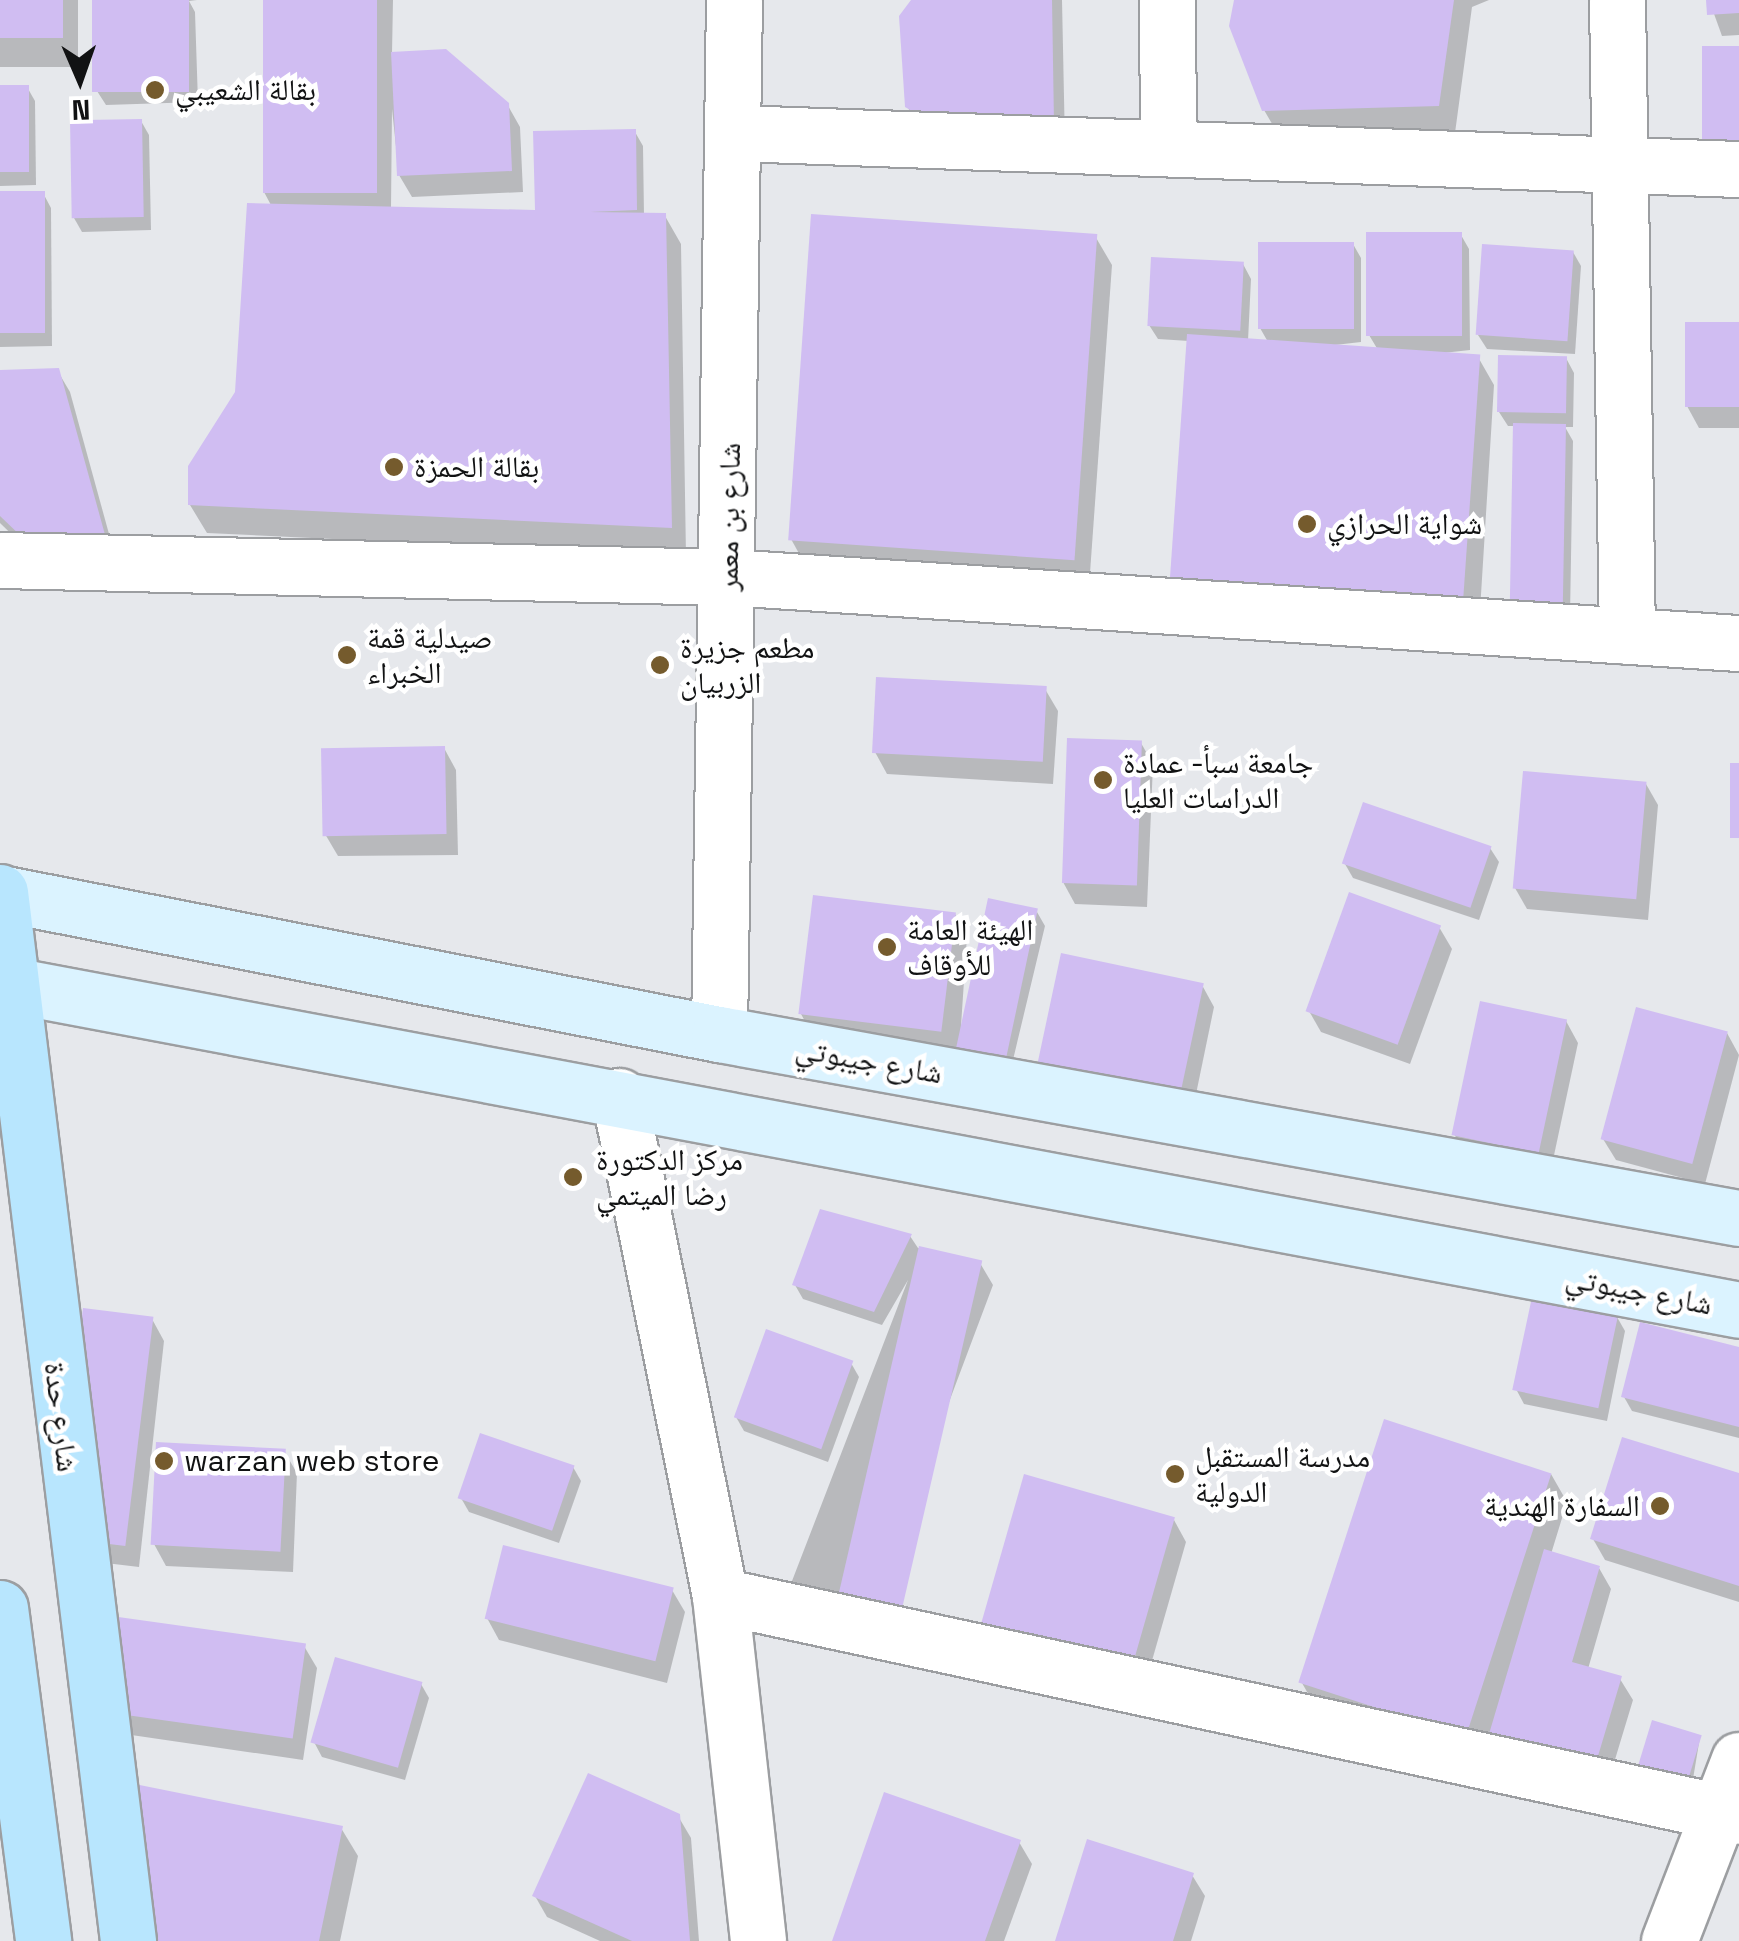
<!DOCTYPE html>
<html>
<head>
<meta charset="utf-8">
<style>
	body { margin:0 }
	#map { position:relative; width:1739px; height:1941px; overflow:hidden; background:#e6e8ec; font-family:"Space Grotesk","Noto Naskh Arabic",sans-serif }
	div>[style] { position:absolute }
	[style*='--x'] { left:calc(var(--x)*1px); top:calc(var(--y)*1px); width:calc(var(--w)*1px); rotate:calc(var(--a)*1deg) }
	.shadow>* { inset:0; background:#0003; transform-origin:0 0 }
	.building>* { inset:0; background:#d0bdf2; transform-origin:0 0 }
	.roads { filter:drop-shadow(2px 0 #9c9ea1) drop-shadow(-2px 0 #9c9ea1) drop-shadow(0 2px #9c9ea1) drop-shadow(0 -2px #9c9ea1) }
	.street>* { height:55px; margin:-27.5px; padding:0 27.5px; transform-origin:27.5px; border-radius:27.5px; background:#fff }
	.secondary>* { height:55px; margin:-27.5px; padding:0 27.5px; transform-origin:27.5px; border-radius:27.5px; background:#dbf3ff }
	.primary>* { height:55px; margin:-27.5px; padding:0 27.5px; transform-origin:27.5px; border-radius:27.5px; background:#b8e6fe }
	.dots>* { width:28px; height:28px; translate:-50% -50%; box-sizing:border-box; border:5px solid #fff; border-radius:50% }
	span { translate:-50% -50%; white-space:nowrap; text-align:center; line-height:1.15; -webkit-text-stroke:9px #fff; paint-order:stroke }
	.poi-label { font-size:30px; color:#111213 }
	.left { translate:0 -50%; text-align:left }
	.right { translate:-100% -50%; text-align:right }
	.street-label { font-size:30px; color:#111213 }
	.north { position:absolute; left:30px; top:30px; width:100px; height:100px; -webkit-text-stroke:8px #fff; paint-order:stroke; rotate:178deg; font-size:28px; font-weight:700; line-height:40px; text-align:center; color:#111213 }
	.north::after { content:''; display:block; margin:auto; width:35px; height:45px; background:#111213; clip-path:polygon(50% 0,100% 100%,50% 72%,0 100%) }
</style>
</head>
<body>
<div id="map">
	<div class="shadow">
		<div style="left:0;top:0;width:78px;height:67px"></div>
		<div style="clip-path:polygon(108px 0,197px 0,189px 1px,195px 12px,198px 102px,106px 105px,97px 91px)"></div>
		<div style="clip-path:polygon(266px 0,393px 0,392px 54px,507px 104px,520px 127px,523px 192px,412px 197px,399px 175px,392px 109px,391px 209px,537px 213px,635px 132px,643px 146px,644px 215px,665px 216px,681px 244px,686px 556px,207px 533px,190px 505px,238px 393px,272px 207px,264px 192px)"></div>
		<div style="clip-path:polygon(914px 0,1062px 0,1065px 145px,920px 129px,907px 106px)"></div>
		<div style="clip-path:polygon(1236px 0,1489px 0,1472px 7px,1455px 133px,1281px 139px,1264px 110px)"></div>
		<div style="clip-path:polygon(1709px 0,1739px 0,1739px 35px,1722px 36px)"></div>
		<div style="clip-path:polygon(0 87px,27px 87px,35px 101px,36px 185px,0 186px)"></div>
		<div style="clip-path:polygon(141px 121px,149px 135px,151px 230px,82px 232px,74px 218px)"></div>
		<div style="clip-path:polygon(0 193px,43px 193px,51px 208px,52px 346px,0 347px)"></div>
		<div style="clip-path:polygon(1461px 235px,1469px 249px,1470px 350px,1434px 354px,1478px 357px,1494px 385px,1479px 627px,1189px 341px,1158px 339px,1149px 325px,1243px 264px,1251px 279px,1248px 341px,1268px 342px,1260px 328px,1353px 244px,1361px 258px,1361px 342px,1326px 346px,1378px 350px,1369px 335px)"></div>
		<div style="clip-path:polygon(1095px 236px,1112px 265px,1089px 587px,807px 568px,791px 539px)"></div>
		<div style="clip-path:polygon(1573px 252px,1581px 266px,1575px 354px,1487px 349px,1478px 335px)"></div>
		<div style="clip-path:polygon(1739px 324px,1739px 428px,1699px 428px,1687px 406px)"></div>
		<div style="clip-path:polygon(1566px 358px,1574px 373px,1573px 427px,1565px 427px,1573px 441px,1570px 617px,1520px 617px,1516px 426px,1508px 426px,1499px 412px)"></div>
		<div style="clip-path:polygon(57px 370px,70px 392px,117px 563px,39px 561px,0 523px,0 373px)"></div>
		<div style="clip-path:polygon(1045px 689px,1058px 711px,1053px 784px,887px 774px,875px 752px)"></div>
		<div style="clip-path:polygon(1141px 743px,1153px 764px,1147px 907px,1075px 904px,1063px 882px)"></div>
		<div style="clip-path:polygon(444px 748px,456px 770px,458px 855px,338px 856px,325px 834px)"></div>
		<div style="clip-path:polygon(1646px 784px,1658px 805px,1648px 920px,1527px 909px,1515px 888px)"></div>
		<div style="clip-path:polygon(1490px 848px,1499px 862px,1479px 920px,1353px 878px,1345px 864px)"></div>
		<div style="clip-path:polygon(1037px 912px,1045px 926px,1007px 1085px,813px 1036px,801px 1014px,955px 914px,967px 936px,961px 1026px)"></div>
		<div style="clip-path:polygon(1439px 927px,1452px 949px,1410px 1064px,1321px 1032px,1309px 1011px)"></div>
		<div style="clip-path:polygon(1202px 985px,1214px 1007px,1189px 1128px,1050px 1099px)"></div>
		<div style="clip-path:polygon(1566px 1021px,1578px 1043px,1550px 1174px,1467px 1156px,1454px 1134px)"></div>
		<div style="clip-path:polygon(1727px 1033px,1739px 1055px,1705px 1184px,1616px 1160px,1603px 1139px)"></div>
		<div style="clip-path:polygon(910px 1236px,918px 1248px,980px 1263px,993px 1285px,863px 1631px,804px 1603px,792px 1581px,908px 1280px,882px 1325px,803px 1299px,795px 1285px)"></div>
		<div style="clip-path:polygon(1617px 1317px,1625px 1331px,1607px 1421px,1524px 1404px,1516px 1389px)"></div>
		<div style="clip-path:polygon(152px 1319px,164px 1341px,139px 1567px,72px 1559px)"></div>
		<div style="clip-path:polygon(1739px 1349px,1739px 1438px,1632px 1411px,1624px 1397px)"></div>
		<div style="clip-path:polygon(851px 1363px,859px 1377px,828px 1462px,744px 1431px,736px 1417px)"></div>
		<div style="clip-path:polygon(284px 1451px,297px 1473px,293px 1572px,166px 1566px,154px 1544px)"></div>
		<div style="clip-path:polygon(573px 1467px,581px 1481px,559px 1543px,469px 1512px,461px 1498px)"></div>
		<div style="clip-path:polygon(1551px 1474px,1567px 1502px,1551px 1554px,1599px 1568px,1611px 1589px,1588px 1669px,1620px 1679px,1633px 1700px,1607px 1786px,1318px 1711px,1302px 1683px)"></div>
		<div style="clip-path:polygon(1739px 1476px,1739px 1602px,1605px 1560px,1593px 1539px)"></div>
		<div style="clip-path:polygon(1174px 1520px,1186px 1542px,1141px 1699px,992px 1656px)"></div>
		<div style="clip-path:polygon(672px 1590px,685px 1612px,667px 1683px,499px 1640px,487px 1618px)"></div>
		<div style="clip-path:polygon(106px 1618px,304px 1646px,317px 1668px,303px 1760px,104px 1731px)"></div>
		<div style="clip-path:polygon(421px 1684px,429px 1698px,405px 1780px,322px 1757px,314px 1742px)"></div>
		<div style="clip-path:polygon(1700px 1737px,1692px 1785px,1642px 1766px)"></div>
		<div style="clip-path:polygon(678px 1816px,691px 1838px,699px 1941px,600px 1941px,547px 1917px,535px 1896px)"></div>
		<div style="clip-path:polygon(341px 1828px,358px 1856px,340px 1941px,138px 1941px)"></div>
		<div style="clip-path:polygon(1019px 1842px,1032px 1864px,1004px 1941px,834px 1941px)"></div>
		<div style="clip-path:polygon(1192px 1875px,1205px 1896px,1191px 1941px,1058px 1941px)"></div>
	</div>
	<div class="building">
		<div style="left:0;top:0;width:63px;height:38px"></div>
		<div style="left:92px;top:0;width:97px;height:92px"></div>
		<div style="left:263px;top:0;width:114px;height:193px"></div>
		<div style="clip-path:polygon(911px 0,1052px 0,1054px 124px,938px 126px,905px 107px,899px 16px)"></div>
		<div style="clip-path:polygon(1234px 0,1454px 0,1439px 106px,1262px 111px,1229px 26px)"></div>
		<div style="clip-path:polygon(1706px 0,1739px 0,1739px 13px,1707px 15px)"></div>
		<div style="left:1702px;top:46px;width:37px;height:99px"></div>
		<div style="clip-path:polygon(446px 49px,509px 103px,512px 171px,397px 176px,391px 52px)"></div>
		<div style="left:0;top:85px;width:29px;height:87px"></div>
		<div style="left:142px;top:119px;width:98px;height:72px;rotate:89deg"></div>
		<div style="clip-path:polygon(636px 129px,637px 210px,590px 212px,666px 213px,672px 528px,188px 505px,188px 466px,235px 392px,247px 203px,535px 210px,533px 131px)"></div>
		<div style="left:0;top:191px;width:45px;height:142px"></div>
		<div style="left:811px;top:214px;width:287px;height:327px;rotate:4deg"></div>
		<div style="left:1366px;top:232px;width:96px;height:104px"></div>
		<div style="left:1258px;top:242px;width:96px;height:87px"></div>
		<div style="left:1482px;top:244px;width:92px;height:91px;rotate:4deg"></div>
		<div style="left:1151px;top:257px;width:93px;height:69px;rotate:3deg"></div>
		<div style="left:1685px;top:322px;width:54px;height:85px"></div>
		<div style="left:1187px;top:334px;width:294px;height:247px;rotate:4deg"></div>
		<div style="left:1498px;top:355px;width:69px;height:57px;rotate:1deg"></div>
		<div style="clip-path:polygon(59px 368px,107px 542px,25px 540px,0 516px,0 370px)"></div>
		<div style="left:1513px;top:423px;width:53px;height:180px;rotate:1deg"></div>
		<div style="left:876px;top:677px;width:171px;height:76px;rotate:3deg"></div>
		<div style="left:1067px;top:738px;width:75px;height:145px;rotate:2deg"></div>
		<div style="left:445px;top:746px;width:88px;height:124px;rotate:89deg"></div>
		<div style="left:1730px;top:763px;width:9px;height:75px"></div>
		<div style="left:1523px;top:771px;width:124px;height:118px;rotate:5deg"></div>
		<div style="left:1363px;top:802px;width:136px;height:65px;rotate:19deg"></div>
		<div style="left:1349px;top:892px;width:98px;height:127px;rotate:20deg"></div>
		<div style="left:813px;top:895px;width:144px;height:120px;rotate:7deg"></div>
		<div style="left:988px;top:898px;width:51px;height:166px;rotate:12deg"></div>
		<div style="left:1061px;top:953px;width:146px;height:127px;rotate:12deg"></div>
		<div style="left:1480px;top:1001px;width:89px;height:137px;rotate:12deg"></div>
		<div style="left:1636px;top:1007px;width:95px;height:137px;rotate:15deg"></div>
		<div style="clip-path:polygon(820px 1209px,912px 1234px,874px 1312px,792px 1285px)"></div>
		<div style="left:919px;top:1246px;width:65px;height:359px;rotate:13deg"></div>
		<div style="left:1532px;top:1297px;width:88px;height:95px;rotate:12deg"></div>
		<div style="left:83px;top:1308px;width:71px;height:231px;rotate:7deg"></div>
		<div style="clip-path:polygon(1640px 1322px,1739px 1347px,1739px 1427px,1621px 1397px)"></div>
		<div style="left:766px;top:1329px;width:93px;height:94px;rotate:20deg"></div>
		<div style="left:1384px;top:1419px;width:176px;height:277px;rotate:18deg"></div>
		<div style="left:480px;top:1433px;width:100px;height:69px;rotate:19deg"></div>
		<div style="clip-path:polygon(1622px 1437px,1739px 1473px,1739px 1586px,1590px 1539px)"></div>
		<div style="left:156px;top:1442px;width:130px;height:103px;rotate:3deg"></div>
		<div style="left:1024px;top:1474px;width:157px;height:168px;rotate:16deg"></div>
		<div style="left:503px;top:1545px;width:176px;height:76px;rotate:14deg"></div>
		<div style="clip-path:polygon(1544px 1549px,1600px 1566px,1572px 1662px,1622px 1676px,1595px 1766px,1489px 1734px)"></div>
		<div style="left:104px;top:1615px;width:204px;height:96px;rotate:8deg"></div>
		<div style="left:335px;top:1657px;width:91px;height:89px;rotate:16deg"></div>
		<div style="left:1652px;top:1720px;width:52px;height:48px;rotate:17deg"></div>
		<div style="clip-path:polygon(588px 1773px,680px 1814px,690px 1941px,632px 1941px,532px 1896px)"></div>
		<div style="clip-path:polygon(100px 1777px,343px 1826px,319px 1941px,136px 1941px)"></div>
		<div style="clip-path:polygon(884px 1792px,1021px 1840px,985px 1941px,832px 1941px)"></div>
		<div style="clip-path:polygon(1087px 1839px,1194px 1873px,1173px 1941px,1055px 1941px)"></div>
	</div>
	<div class="roads">
		<div class="street">
			<div style="--x:1167;--y:0;--w:148;--a:89.6"></div>
			<div style="--x:1617;--y:0;--w:636;--a:89.1"></div>
			<div style="--x:737;--y:133;--w:1003;--a:2.06"></div>
			<div style="--x:0;--y:560;--w:728;--a:1.34"></div>
			<div style="--x:728;--y:577;--w:1013;--a:3.74"></div>
			<div style="--x:719;--y:1034;--w:1034;--a:-89.17"></div>
			<div style="--x:619;--y:1096;--w:510;--a:78.58"></div>
			<div style="--x:720;--y:1596;--w:347;--a:83.7"></div>
			<div style="--x:720;--y:1596;--w:1042;--a:12.18"></div>
			<div style="--x:1669;--y:1941;--w:194;--a:-68.9"></div>
		</div>
		<div class="secondary">
			<div style="--x:0;--y:893;--w:733;--a:11.1"></div>
			<div style="--x:719;--y:1034;--w:1036;--a:10.23"></div>
			<div style="--x:6;--y:984;--w:1763;--a:10.65"></div>
		</div>
		<div class="primary">
			<div style="--x:0;--y:892;--w:1057;--a:83.04"></div>
			<div style="--x:0;--y:1608;--w:336;--a:82.6"></div>
		</div>
	</div>
	<div class="dots">
		<div style="left:155px;top:90px;background:#755b2d"></div>
		<div style="left:394px;top:467px;background:#755b2d"></div>
		<div style="left:1307px;top:524px;background:#755b2d"></div>
		<div style="left:347px;top:655px;background:#755b2d"></div>
		<div style="left:660px;top:665px;background:#755b2d"></div>
		<div style="left:1103px;top:780px;background:#755b2d"></div>
		<div style="left:887px;top:947px;background:#755b2d"></div>
		<div style="left:573px;top:1177px;background:#755b2d"></div>
		<div style="left:164px;top:1461px;background:#755b2d"></div>
		<div style="left:1175px;top:1474px;background:#755b2d"></div>
		<div style="left:1660px;top:1506px;background:#755b2d"></div>
	</div>
	<div class="poi-label">
		<span class="left" style="left:175px;top:90px">بقالة الشعيبي</span>
		<span class="left" style="left:414px;top:467px">بقالة الحمزة</span>
		<span class="left" style="left:1327px;top:524px">شواية الحرازي</span>
		<span class="left" style="left:367px;top:655px">صيدلية قمة<br>الخبراء</span>
		<span class="left" style="left:680px;top:665px">مطعم جزيرة<br>الزربيان</span>
		<span class="left" style="left:1123px;top:780px">جامعة سبأ- عمادة<br>الدراسات العليا</span>
		<span class="left" style="left:907px;top:947px">الهيئة العامة<br>للأوقاف</span>
		<span class="left" style="left:596px;top:1177px">مركز الدكتورة<br>رضا الميتمي</span>
		<span class="left" style="left:1195px;top:1474px">مدرسة المستقبل<br>الدولية</span>
		<span class="left" style="left:184px;top:1461px">warzan web store</span>
		<span class="right" style="left:1640px;top:1506px">السفارة الهندية</span>
	</div>
	<div class="street-label">
		<span style="left:729px;top:517px;rotate:-89deg">شارع بن معمر</span>
		<span style="left:869px;top:1061px;rotate:10deg">شارع جيبوتي</span>
		<span style="left:1639px;top:1291px;rotate:11deg">شارع جيبوتي</span>
		<span style="left:61px;top:1417px;rotate:83deg">شارع حدة</span>
	</div>
	<div class="north">N</div>
</div>
</body>
</html>
